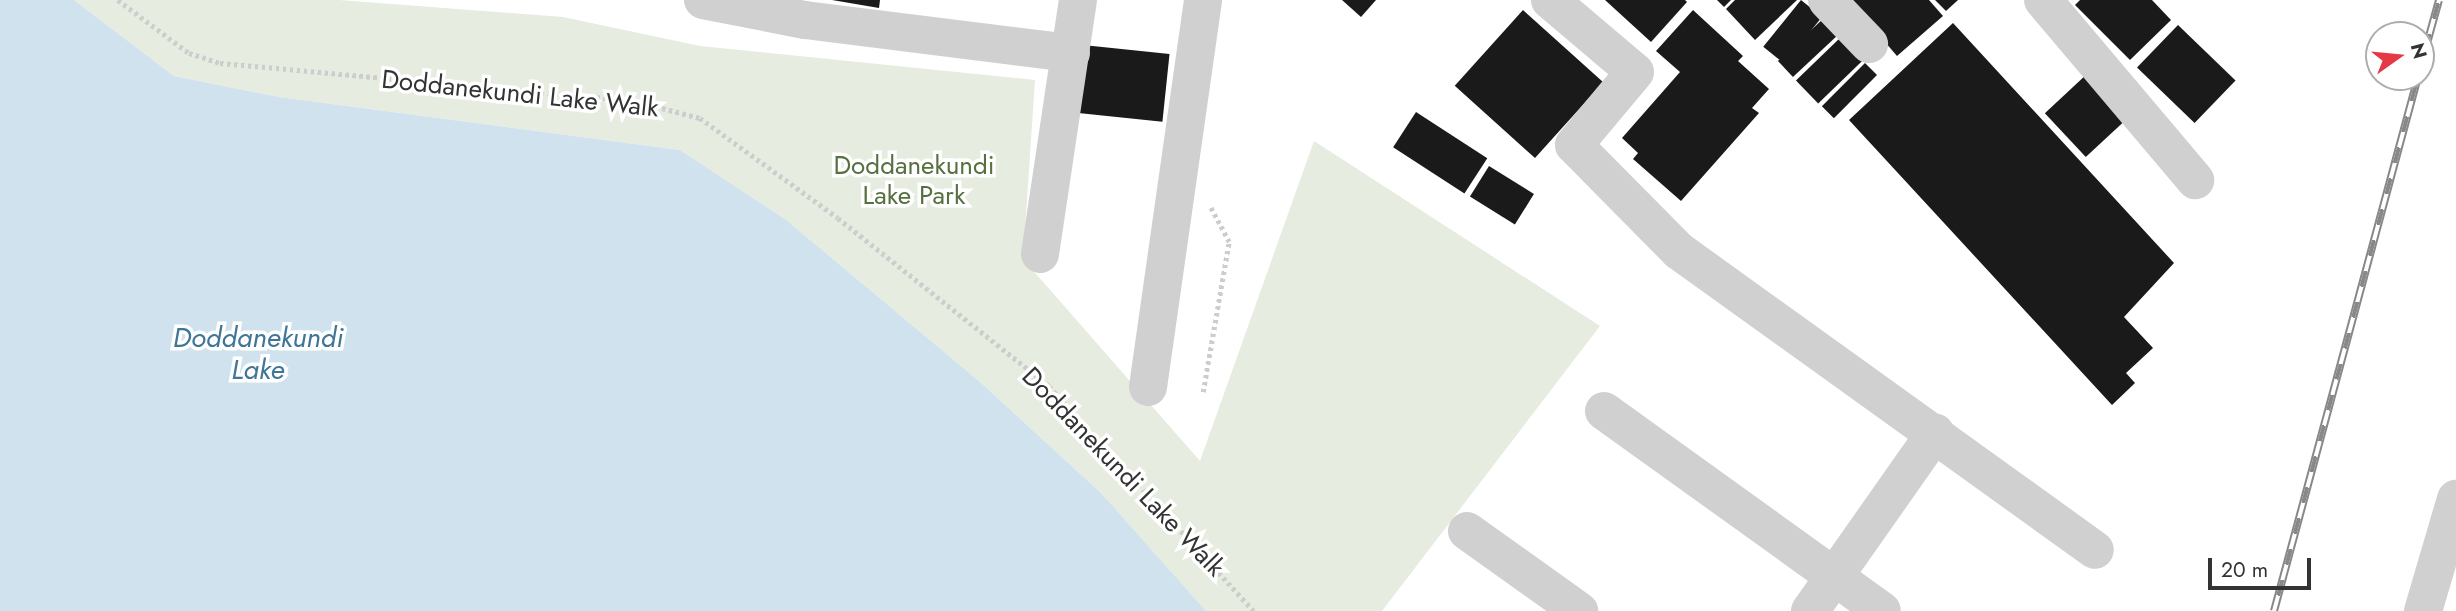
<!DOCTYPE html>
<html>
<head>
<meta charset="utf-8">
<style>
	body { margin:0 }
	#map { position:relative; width:2456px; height:611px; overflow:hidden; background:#fff; font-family:Jost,sans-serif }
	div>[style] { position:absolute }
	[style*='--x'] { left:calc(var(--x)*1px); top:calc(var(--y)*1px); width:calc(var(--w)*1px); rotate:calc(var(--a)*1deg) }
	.green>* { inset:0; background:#e6ecdf }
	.water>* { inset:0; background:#cfe2ee }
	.building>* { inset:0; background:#1a1a1a; transform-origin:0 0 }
	.path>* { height:4.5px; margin-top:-2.25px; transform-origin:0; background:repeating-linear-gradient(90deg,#cdcdcd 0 3.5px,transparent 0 7px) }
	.street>* { height:38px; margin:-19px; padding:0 19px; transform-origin:19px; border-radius:19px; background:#d0d0d0 }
	.rail>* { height:8px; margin-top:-4px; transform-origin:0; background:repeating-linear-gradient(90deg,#fff 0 16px,#888 0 32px); box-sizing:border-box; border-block:2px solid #888 }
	span { translate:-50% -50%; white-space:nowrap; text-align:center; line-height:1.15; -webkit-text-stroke:7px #fff; paint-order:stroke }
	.street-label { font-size:26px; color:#333 }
	.park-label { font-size:26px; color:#56703f }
	.water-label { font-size:28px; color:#3f7597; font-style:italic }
	.north { position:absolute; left:2365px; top:21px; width:70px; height:70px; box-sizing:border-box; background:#fff; border:2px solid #adadad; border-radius:50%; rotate:75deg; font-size:19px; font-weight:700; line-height:28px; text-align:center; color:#333 }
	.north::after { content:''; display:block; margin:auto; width:24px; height:32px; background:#e63946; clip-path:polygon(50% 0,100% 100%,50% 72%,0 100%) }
	.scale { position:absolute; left:2208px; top:558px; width:103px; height:32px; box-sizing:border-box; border:4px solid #333; border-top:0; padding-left:9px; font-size:21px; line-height:24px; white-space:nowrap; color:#333; -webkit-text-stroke:5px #fff; paint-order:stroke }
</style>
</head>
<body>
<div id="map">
	<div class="green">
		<div style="clip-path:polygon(74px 0,339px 0,563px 17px,700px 46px,1035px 80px,1023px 259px,1200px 461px,1314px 141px,1600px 326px,1382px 611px,1206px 611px,1102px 494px,979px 381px,785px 219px,680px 150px,279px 97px,174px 76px)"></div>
	</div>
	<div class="water">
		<div style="clip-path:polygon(0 0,74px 0,174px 76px,279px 97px,680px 150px,785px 219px,979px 381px,1102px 494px,1206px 611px,0 611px)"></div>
	</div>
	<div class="building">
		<div style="clip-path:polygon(832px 0,880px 0,879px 8px)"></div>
		<div style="clip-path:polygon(1342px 0,1376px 0,1361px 17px)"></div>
		<div style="clip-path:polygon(1605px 0,1685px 0,1687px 2px,1651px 42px)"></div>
		<div style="clip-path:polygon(1717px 0,1731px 0,1724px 7px)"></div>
		<div style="clip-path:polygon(1735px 0,1797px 0,1755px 40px,1726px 9px)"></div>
		<div style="left:1801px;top:0;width:27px;height:60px;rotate:39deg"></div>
		<div style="clip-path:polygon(1849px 0,1929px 0,1943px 16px,1897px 56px)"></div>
		<div style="clip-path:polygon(1935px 0,1958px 0,1946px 11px)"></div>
		<div style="clip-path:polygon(2080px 0,2152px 0,2171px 20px,2130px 60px,2075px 5px)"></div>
		<div style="left:1523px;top:10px;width:108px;height:102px;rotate:42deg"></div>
		<div style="clip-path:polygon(1693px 10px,1743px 56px,1738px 61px,1769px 89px,1752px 108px,1759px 113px,1681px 201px,1633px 159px,1638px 153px,1622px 138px,1680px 72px,1656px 51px)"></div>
		<div style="left:1824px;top:18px;width:22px;height:63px;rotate:47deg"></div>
		<div style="clip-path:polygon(1953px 23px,2174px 263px,2124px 317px,2153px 348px,2126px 373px,2135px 383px,2112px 405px,1849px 120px)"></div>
		<div style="left:2178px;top:25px;width:80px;height:59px;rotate:44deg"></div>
		<div style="left:1842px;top:36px;width:32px;height:64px;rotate:46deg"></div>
		<div style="left:1083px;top:45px;width:87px;height:68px;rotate:6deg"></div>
		<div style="left:1865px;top:63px;width:17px;height:61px;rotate:45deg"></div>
		<div style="left:2088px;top:73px;width:60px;height:59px;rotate:47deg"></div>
		<div style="left:1416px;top:112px;width:85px;height:42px;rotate:33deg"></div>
		<div style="left:1489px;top:166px;width:53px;height:36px;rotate:32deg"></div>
	</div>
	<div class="path">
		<div style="--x:118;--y:0;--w:89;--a:36.7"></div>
		<div style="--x:189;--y:53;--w:33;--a:18"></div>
		<div style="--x:220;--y:63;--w:417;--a:5.2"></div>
		<div style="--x:635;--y:101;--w:67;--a:14.7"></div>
		<div style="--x:700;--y:118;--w:170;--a:35.9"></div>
		<div style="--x:838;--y:218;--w:270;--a:38.5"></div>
		<div style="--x:1049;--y:386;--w:304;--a:47.7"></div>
		<div style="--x:1203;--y:392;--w:152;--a:-80.2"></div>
		<div style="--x:1229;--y:242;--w:40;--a:-118"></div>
	</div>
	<div class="street">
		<div style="--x:703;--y:0;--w:104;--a:11.1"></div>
		<div style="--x:805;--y:20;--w:268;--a:7.1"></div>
		<div style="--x:1550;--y:0;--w:111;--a:40.3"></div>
		<div style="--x:1635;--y:72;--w:95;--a:129.9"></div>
		<div style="--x:1574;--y:145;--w:149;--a:45.3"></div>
		<div style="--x:1679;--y:251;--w:512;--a:35.71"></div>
		<div style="--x:1827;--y:0;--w:61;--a:46.3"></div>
		<div style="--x:2043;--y:0;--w:236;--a:49.8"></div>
		<div style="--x:1040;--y:254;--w:257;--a:-81.5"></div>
		<div style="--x:1148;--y:387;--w:391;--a:-81.9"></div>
		<div style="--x:1604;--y:411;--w:342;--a:35.7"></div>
		<div style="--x:1467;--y:531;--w:138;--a:35.5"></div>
		<div style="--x:1810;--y:611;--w:218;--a:-54.9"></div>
		<div style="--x:2423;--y:611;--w:117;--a:-73.6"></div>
	</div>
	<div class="rail">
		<div style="--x:2421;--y:65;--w:67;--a:-74.5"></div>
		<div style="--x:2274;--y:611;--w:553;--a:-74.91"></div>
	</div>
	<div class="street-label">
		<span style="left:520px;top:94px;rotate:6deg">Doddanekundi Lake Walk</span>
		<span style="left:1123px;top:472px;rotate:46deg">Doddanekundi Lake Walk</span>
	</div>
	<div class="park-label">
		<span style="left:914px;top:181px">Doddanekundi<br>Lake Park</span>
	</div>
	<div class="water-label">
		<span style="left:258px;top:354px">Doddanekundi<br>Lake</span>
	</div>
	<div class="north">N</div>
	<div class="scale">20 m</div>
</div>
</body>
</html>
